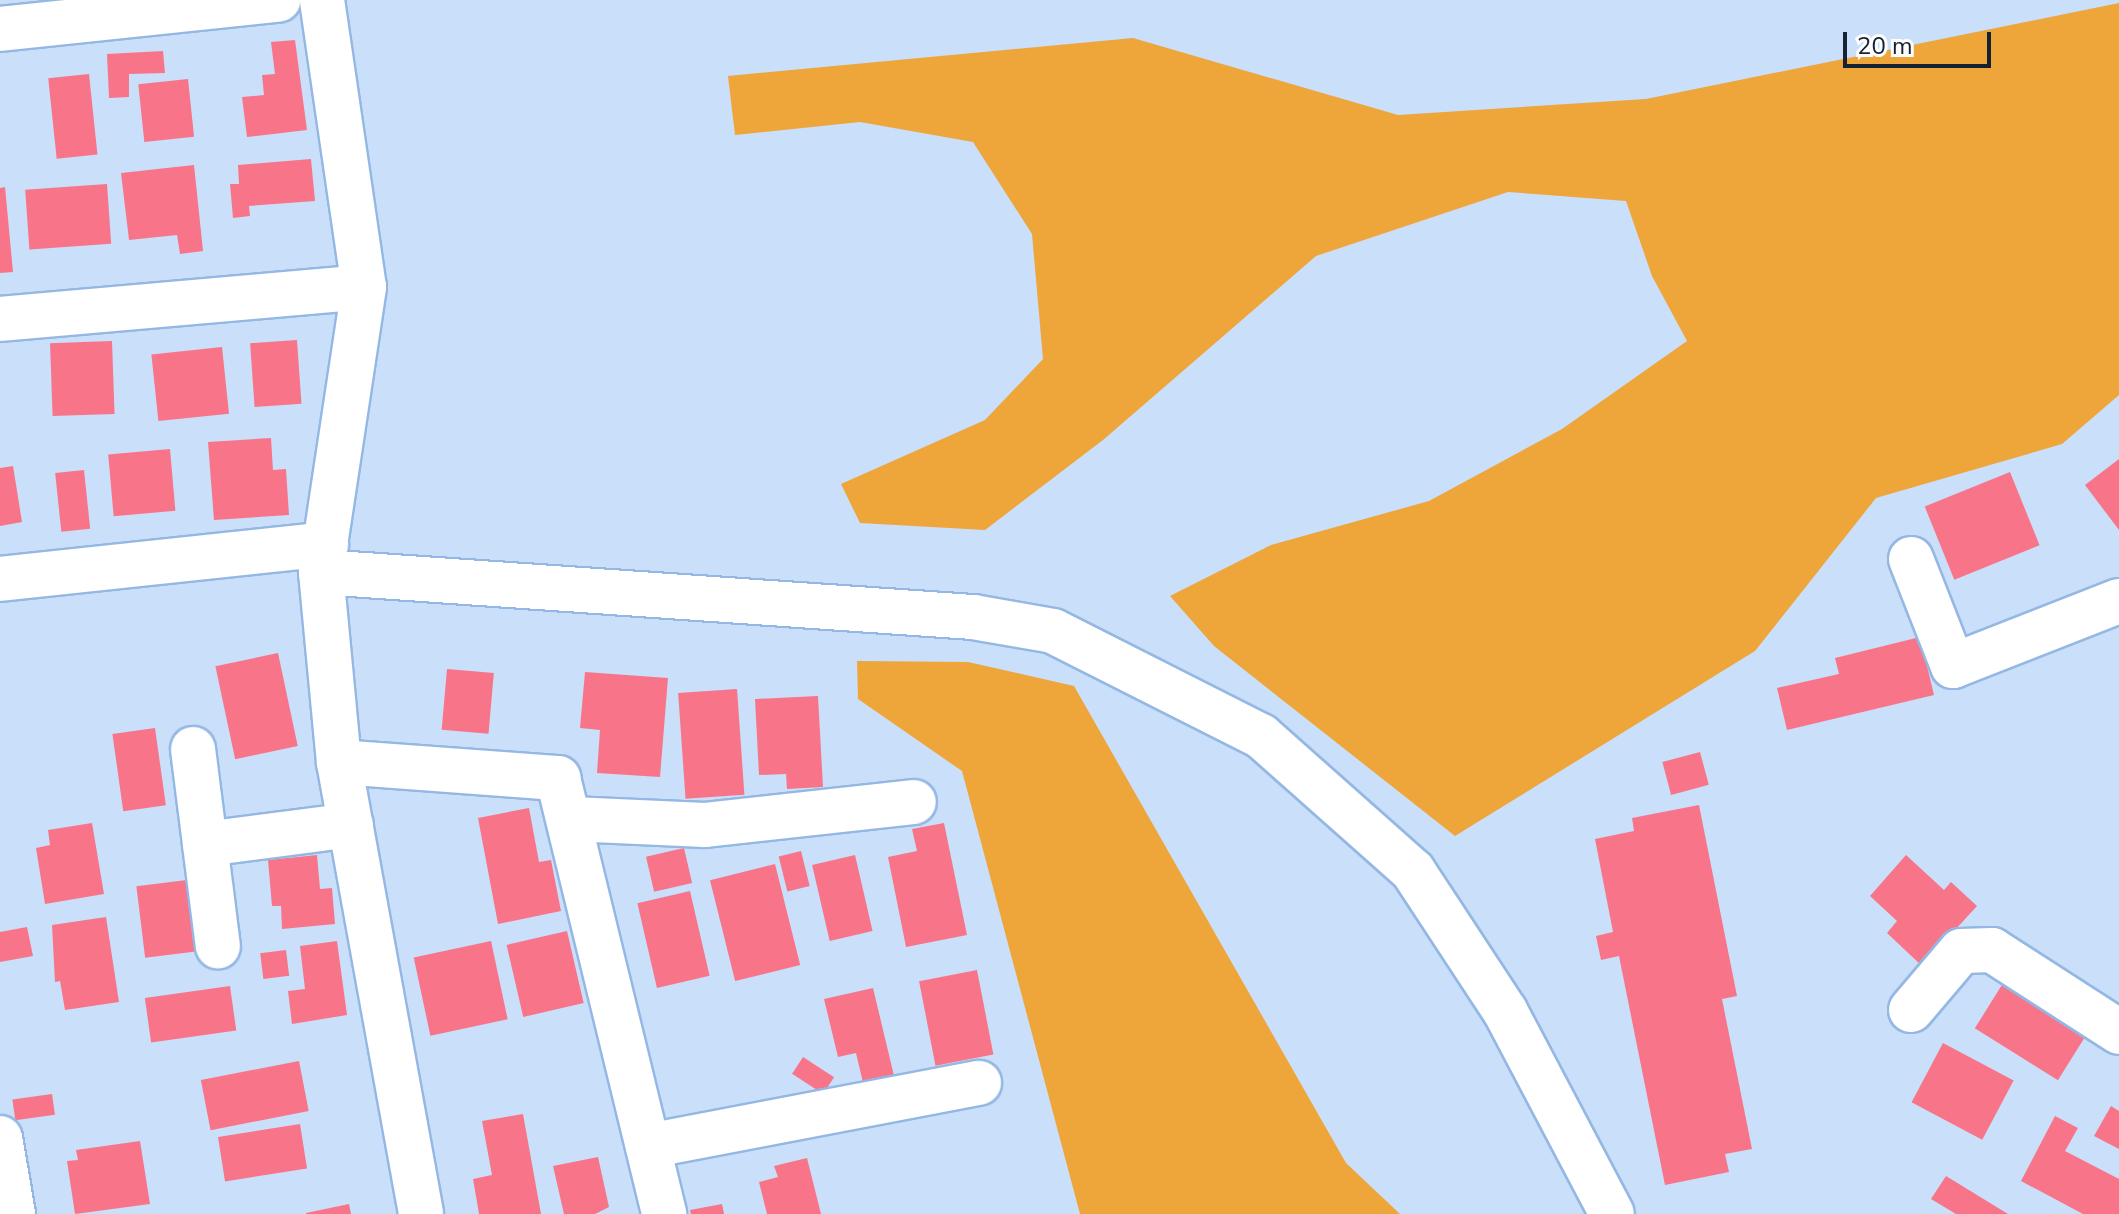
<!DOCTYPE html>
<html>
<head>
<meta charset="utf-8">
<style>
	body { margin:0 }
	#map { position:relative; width:2119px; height:1214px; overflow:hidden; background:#c9dffa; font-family:"Nunito Sans",sans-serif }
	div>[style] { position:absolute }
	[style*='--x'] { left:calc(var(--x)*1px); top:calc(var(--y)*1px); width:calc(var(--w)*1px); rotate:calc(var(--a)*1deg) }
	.green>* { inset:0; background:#eea53a }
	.building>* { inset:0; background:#f87589; transform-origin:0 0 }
	.roads { filter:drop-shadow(2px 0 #94b8e3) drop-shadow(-2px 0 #94b8e3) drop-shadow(0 2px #94b8e3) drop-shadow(0 -2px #94b8e3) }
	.minor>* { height:44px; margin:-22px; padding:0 22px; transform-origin:22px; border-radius:22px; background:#fff }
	span { translate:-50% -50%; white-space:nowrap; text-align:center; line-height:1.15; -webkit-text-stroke:6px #fefefe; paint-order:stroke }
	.scale { position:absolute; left:1843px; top:32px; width:148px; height:36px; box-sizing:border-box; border:4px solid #142232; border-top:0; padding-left:10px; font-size:24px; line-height:28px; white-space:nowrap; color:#142232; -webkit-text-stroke:6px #fefefe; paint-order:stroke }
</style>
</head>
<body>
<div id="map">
	<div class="green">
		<div style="clip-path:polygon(2119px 3px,2119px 395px,2062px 444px,1876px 498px,1755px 651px,1455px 836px,1214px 646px,1170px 596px,1271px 545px,1429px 501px,1562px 429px,1687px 341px,1652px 276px,1626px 201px,1508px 192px,1316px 256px,1103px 440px,985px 530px,860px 523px,841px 484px,985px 420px,1043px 359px,1032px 234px,973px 142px,860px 122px,735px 135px,728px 76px,1133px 38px,1398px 115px,1646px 99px)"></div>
		<div style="clip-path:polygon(857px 661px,968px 662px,1074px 686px,1346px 1163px,1400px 1214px,1080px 1214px,962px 771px,858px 699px)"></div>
	</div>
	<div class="building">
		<div style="clip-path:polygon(295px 40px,307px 130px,247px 137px,242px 97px,264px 95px,262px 75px,275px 74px,271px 42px)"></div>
		<div style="clip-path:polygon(163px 51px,165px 73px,129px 74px,129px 97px,109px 98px,107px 54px)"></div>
		<div style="left:89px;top:74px;width:81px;height:41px;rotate:84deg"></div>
		<div style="left:188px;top:79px;width:58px;height:50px;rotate:84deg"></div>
		<div style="clip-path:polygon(311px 159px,315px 201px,249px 206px,250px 216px,233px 218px,230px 184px,239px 184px,238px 165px)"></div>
		<div style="clip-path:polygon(194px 165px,203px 251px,180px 254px,177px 235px,129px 240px,121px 173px)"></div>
		<div style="left:107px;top:184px;width:60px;height:82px;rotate:86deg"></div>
		<div style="clip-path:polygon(5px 187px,13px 272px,0 273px,0 188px)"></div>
		<div style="left:297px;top:340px;width:64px;height:47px;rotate:86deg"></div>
		<div style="left:112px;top:341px;width:73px;height:62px;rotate:88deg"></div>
		<div style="left:222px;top:347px;width:67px;height:71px;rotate:84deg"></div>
		<div style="clip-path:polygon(271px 438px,273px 470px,286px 469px,289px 515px,214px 520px,208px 442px)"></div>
		<div style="left:170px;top:449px;width:62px;height:62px;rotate:85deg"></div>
		<div style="clip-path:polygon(2119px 459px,2119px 530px,2085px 485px)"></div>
		<div style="clip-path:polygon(13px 466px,22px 522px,0 526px,0 468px)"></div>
		<div style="left:84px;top:470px;width:59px;height:29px;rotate:84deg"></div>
		<div style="left:2010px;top:472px;width:79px;height:92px;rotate:68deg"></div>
		<div style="clip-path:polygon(1920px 637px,1934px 695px,1787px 730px,1777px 688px,1839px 674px,1835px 658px)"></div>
		<div style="left:278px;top:653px;width:95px;height:64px;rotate:78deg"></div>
		<div style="left:447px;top:669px;width:47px;height:61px;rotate:5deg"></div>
		<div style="clip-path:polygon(585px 672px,668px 678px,660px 777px,597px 773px,600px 730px,580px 728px)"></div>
		<div style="left:737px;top:689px;width:106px;height:59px;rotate:86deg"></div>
		<div style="clip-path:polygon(818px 696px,823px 787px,787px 789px,786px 774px,759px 775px,755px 699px)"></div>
		<div style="left:155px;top:728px;width:78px;height:43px;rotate:82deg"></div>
		<div style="left:1700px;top:752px;width:34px;height:39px;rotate:75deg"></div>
		<div style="clip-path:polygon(1699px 805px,1737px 996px,1722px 999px,1752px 1149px,1725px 1154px,1729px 1172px,1665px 1185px,1619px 956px,1601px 960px,1596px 936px,1613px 932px,1595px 839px,1634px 831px,1632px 818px)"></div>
		<div style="clip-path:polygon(529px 808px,539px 862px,551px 860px,561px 911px,498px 924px,478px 818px)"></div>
		<div style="clip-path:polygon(92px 823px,104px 894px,45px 904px,36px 848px,50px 845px,48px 830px)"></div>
		<div style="clip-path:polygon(944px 823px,967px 935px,906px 947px,888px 857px,917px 851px,912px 829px)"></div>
		<div style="left:684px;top:848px;width:36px;height:39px;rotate:77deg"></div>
		<div style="left:801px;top:851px;width:36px;height:23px;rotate:76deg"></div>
		<div style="clip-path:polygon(317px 855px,320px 889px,332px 888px,335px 924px,282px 929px,281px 906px,272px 906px,268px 860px)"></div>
		<div style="left:855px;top:855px;width:78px;height:44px;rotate:77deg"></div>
		<div style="clip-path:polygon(1906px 855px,1944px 890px,1951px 882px,1977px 906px,1922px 966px,1887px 933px,1897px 921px,1870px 896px)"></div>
		<div style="left:775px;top:864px;width:104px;height:67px;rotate:76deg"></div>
		<div style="left:187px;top:880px;width:72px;height:51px;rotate:83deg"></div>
		<div style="left:690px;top:891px;width:87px;height:54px;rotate:77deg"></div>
		<div style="clip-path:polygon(106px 917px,119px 1002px,65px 1010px,60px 981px,55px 982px,52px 925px)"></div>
		<div style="clip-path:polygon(27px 927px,33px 956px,0 962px,0 932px)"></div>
		<div style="left:567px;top:931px;width:74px;height:62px;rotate:77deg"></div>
		<div style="clip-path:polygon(337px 941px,347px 1015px,292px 1024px,288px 991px,305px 989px,300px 946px)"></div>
		<div style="left:491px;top:941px;width:80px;height:79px;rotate:78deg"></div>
		<div style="left:286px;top:950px;width:26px;height:26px;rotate:83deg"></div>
		<div style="left:977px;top:970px;width:86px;height:59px;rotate:79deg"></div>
		<div style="left:2005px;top:980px;width:98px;height:57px;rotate:32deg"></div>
		<div style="left:230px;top:986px;width:45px;height:86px;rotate:82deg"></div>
		<div style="clip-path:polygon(873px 988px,895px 1080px,864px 1087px,856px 1053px,838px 1057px,824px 999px)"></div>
		<div style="left:1943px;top:1043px;width:80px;height:67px;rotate:28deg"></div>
		<div style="left:803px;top:1057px;width:37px;height:20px;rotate:33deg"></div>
		<div style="left:299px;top:1061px;width:51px;height:100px;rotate:79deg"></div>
		<div style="left:52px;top:1094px;width:21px;height:40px;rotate:82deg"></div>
		<div style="clip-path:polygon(2111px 1106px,2119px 1111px,2119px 1149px,2094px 1136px)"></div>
		<div style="clip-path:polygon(523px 1114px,541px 1214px,479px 1214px,473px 1179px,492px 1175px,482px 1121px)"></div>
		<div style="clip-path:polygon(2055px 1116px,2078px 1128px,2065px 1151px,2119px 1179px,2119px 1214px,2083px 1214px,2021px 1181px)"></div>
		<div style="left:300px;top:1124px;width:45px;height:83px;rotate:81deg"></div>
		<div style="clip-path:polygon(140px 1141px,150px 1204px,75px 1214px,67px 1161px,78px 1160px,76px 1150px)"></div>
		<div style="clip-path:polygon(598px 1157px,609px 1207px,595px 1214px,564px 1214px,553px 1166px)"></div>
		<div style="clip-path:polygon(807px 1158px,821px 1214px,767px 1214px,759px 1182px,778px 1177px,774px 1166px)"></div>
		<div style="clip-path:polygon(1946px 1176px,2008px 1214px,1956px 1214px,1931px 1199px)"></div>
		<div style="clip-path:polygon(349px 1204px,351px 1214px,306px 1214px,306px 1213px)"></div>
		<div style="clip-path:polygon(722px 1204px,724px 1214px,691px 1214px,690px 1210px)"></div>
	</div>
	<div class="roads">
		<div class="minor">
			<div style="--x:322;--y:0;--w:290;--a:81.7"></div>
			<div style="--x:364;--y:287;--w:288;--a:98.6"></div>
			<div style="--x:321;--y:572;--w:191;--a:84.6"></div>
			<div style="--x:339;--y:762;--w:459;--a:79.7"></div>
			<div style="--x:0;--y:29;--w:280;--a:-6"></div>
			<div style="--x:0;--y:319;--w:365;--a:-5"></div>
			<div style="--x:1911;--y:559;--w:115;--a:68.6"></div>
			<div style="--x:1953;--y:666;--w:178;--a:-21.4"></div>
			<div style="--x:321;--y:572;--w:654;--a:3.95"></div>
			<div style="--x:973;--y:617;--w:81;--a:9.9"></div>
			<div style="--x:1053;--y:631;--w:233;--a:26.8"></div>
			<div style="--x:1261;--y:736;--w:203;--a:41.6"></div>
			<div style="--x:1413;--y:871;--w:168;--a:56.7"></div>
			<div style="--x:1505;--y:1011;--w:229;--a:62.2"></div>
			<div style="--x:0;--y:579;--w:328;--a:-6.1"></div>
			<div style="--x:193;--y:749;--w:199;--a:82.8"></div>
			<div style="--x:339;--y:762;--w:220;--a:4.2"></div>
			<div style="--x:558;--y:778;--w:449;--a:76.3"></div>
			<div style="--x:571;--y:819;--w:134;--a:2.6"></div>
			<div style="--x:705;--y:825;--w:210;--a:-6.3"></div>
			<div style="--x:205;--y:844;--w:147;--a:-7.4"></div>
			<div style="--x:1911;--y:1010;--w:77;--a:-49.7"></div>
			<div style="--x:1961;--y:951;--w:31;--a:-2"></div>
			<div style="--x:1992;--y:950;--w:151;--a:32.8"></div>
			<div style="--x:0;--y:1138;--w:77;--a:80.3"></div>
			<div style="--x:648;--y:1146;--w:337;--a:-10.8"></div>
		</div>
	</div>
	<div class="scale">20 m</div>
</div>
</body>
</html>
